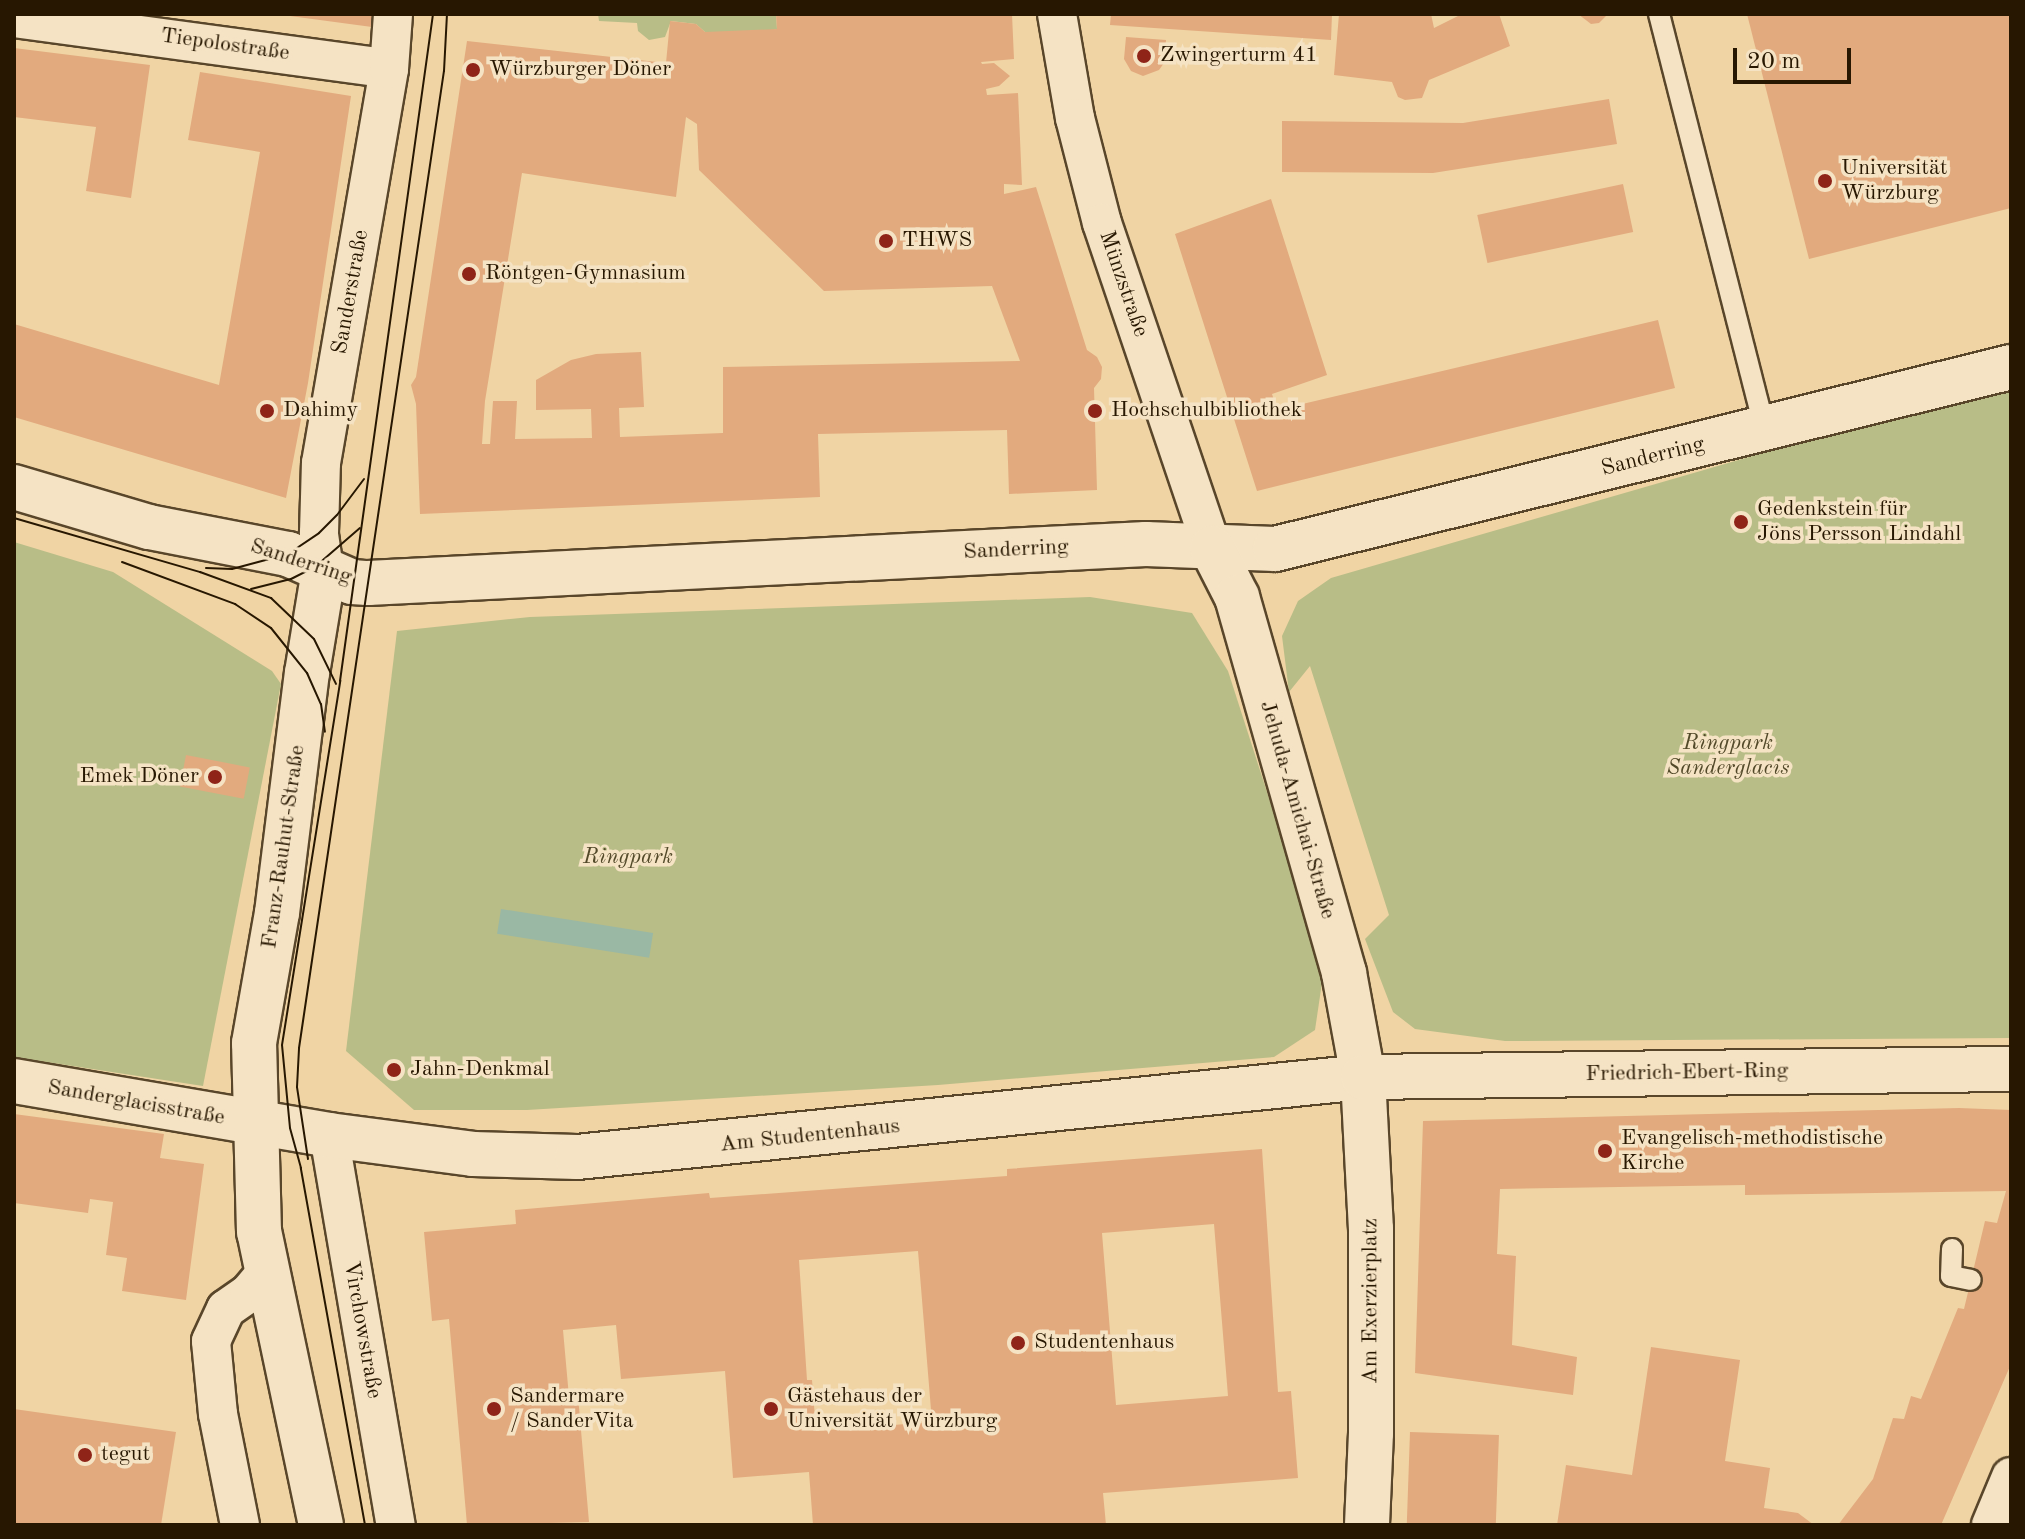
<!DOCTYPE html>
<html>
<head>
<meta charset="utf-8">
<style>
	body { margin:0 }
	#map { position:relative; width:2025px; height:1539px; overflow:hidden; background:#f0d4a4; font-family:"Old Standard TT",serif }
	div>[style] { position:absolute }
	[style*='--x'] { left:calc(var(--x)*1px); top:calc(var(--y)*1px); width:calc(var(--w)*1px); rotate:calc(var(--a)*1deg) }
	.green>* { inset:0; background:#b8bd87 }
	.water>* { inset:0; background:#9ab8a4; transform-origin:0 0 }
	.building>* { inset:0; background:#e2aa7e; transform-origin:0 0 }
	.roads { filter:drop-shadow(2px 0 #59462a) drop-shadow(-2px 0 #59462a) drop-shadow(0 2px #59462a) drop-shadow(0 -2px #59462a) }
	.lane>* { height:20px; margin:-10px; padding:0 10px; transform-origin:10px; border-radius:10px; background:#f5e3c4 }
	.street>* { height:38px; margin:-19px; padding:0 19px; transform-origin:19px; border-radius:19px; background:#f5e3c4 }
	.secondary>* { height:44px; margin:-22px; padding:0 22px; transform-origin:22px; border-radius:22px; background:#f5e3c4 }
	.tram>* { height:2px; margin:-1px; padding:0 1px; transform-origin:1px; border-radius:1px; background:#271701 }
	.dots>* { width:22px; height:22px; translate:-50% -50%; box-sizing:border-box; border:4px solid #f5e3c4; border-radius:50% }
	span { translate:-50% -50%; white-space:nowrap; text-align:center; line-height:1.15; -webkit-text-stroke:7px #f5e3c4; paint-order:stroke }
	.street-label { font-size:22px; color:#271701 }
	.poi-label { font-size:22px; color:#271701 }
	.left { translate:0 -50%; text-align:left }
	.right { translate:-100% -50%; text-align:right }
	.park-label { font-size:22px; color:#524929; font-style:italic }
	.frame { position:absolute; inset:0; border:16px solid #271701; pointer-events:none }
	.scale { position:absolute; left:1733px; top:48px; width:118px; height:36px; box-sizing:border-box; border:4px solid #271701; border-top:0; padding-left:10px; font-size:24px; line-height:28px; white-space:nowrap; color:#271701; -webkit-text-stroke:6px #f5e3c4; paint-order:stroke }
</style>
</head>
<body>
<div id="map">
	<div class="green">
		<div style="clip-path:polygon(598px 14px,776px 14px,777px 29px,705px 49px,705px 32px,696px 24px,671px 21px,665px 37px,649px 40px,638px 31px,637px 23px,599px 21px)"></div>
		<div style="clip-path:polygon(2011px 381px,2011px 1038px,1505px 1041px,1415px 1029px,1393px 1012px,1365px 939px,1389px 915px,1310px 666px,1289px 692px,1282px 636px,1298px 601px,1331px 578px)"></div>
		<div style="clip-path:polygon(14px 542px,113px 572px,272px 671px,281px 684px,203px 1086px,14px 1057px)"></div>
		<div style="clip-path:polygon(1090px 597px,1192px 613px,1228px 671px,1324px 969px,1315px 1030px,1274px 1057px,938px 1085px,527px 1110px,414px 1110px,346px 1051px,397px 631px,530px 617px)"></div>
	</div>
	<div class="water">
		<div style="left:501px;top:909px;width:154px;height:25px;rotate:9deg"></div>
	</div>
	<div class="building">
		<div style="clip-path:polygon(290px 14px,373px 14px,372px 27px,290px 16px)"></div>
		<div style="clip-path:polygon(evenodd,776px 14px,1012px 14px,1014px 59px,981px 62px,982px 64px,994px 63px,1010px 76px,999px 86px,986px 89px,987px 95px,1018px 93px,1022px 185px,1004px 184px,1004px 194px,1036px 187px,1087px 350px,1097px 357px,1102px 367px,1101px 379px,1094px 388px,1097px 490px,1009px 494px,1007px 430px,818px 434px,820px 497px,420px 514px,416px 404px,411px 385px,416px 377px,467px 41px,666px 63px,670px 21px,696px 24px,705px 32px,777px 29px,776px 14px,686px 117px,697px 124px,699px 170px,824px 291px,992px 286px,1020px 361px,723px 367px,723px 433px,620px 437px,619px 408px,644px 407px,641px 352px,596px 354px,571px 360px,536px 380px,536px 410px,591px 409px,592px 438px,515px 439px,517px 401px,493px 401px,490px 444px,482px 444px,485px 401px,522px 173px,676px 197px,686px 117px)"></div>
		<div style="clip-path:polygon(1111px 14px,1332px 14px,1331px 40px,1110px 25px)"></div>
		<div style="clip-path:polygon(1339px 14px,1431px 14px,1434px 28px,1462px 14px,1499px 14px,1510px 46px,1429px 80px,1422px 98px,1405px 100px,1398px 97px,1392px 82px,1334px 75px)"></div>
		<div style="clip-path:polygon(1578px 14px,1608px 14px,1599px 23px,1591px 24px)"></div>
		<div style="clip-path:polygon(1747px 14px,2011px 14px,2011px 208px,1809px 259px)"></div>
		<div style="clip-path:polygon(1126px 37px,1166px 40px,1164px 63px,1159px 70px,1143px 76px,1131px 71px,1124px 59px)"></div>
		<div style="clip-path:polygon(14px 48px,150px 65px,131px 198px,86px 191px,96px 127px,14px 117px)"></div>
		<div style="clip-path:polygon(200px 72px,351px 96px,308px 383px,286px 498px,14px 417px,14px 324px,219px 385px,260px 152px,188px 140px)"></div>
		<div style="clip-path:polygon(1609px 99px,1617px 144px,1433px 173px,1282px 172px,1282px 121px,1463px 123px)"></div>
		<div style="left:1623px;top:184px;width:49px;height:149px;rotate:78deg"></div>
		<div style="clip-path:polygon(1271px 199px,1327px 375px,1272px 394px,1277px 410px,1658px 320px,1675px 388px,1257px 491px,1175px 234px)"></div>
		<div style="left:186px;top:755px;width:65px;height:32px;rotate:11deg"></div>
		<div style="clip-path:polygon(1959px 1108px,2011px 1110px,2011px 1364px,1941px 1525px,1838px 1525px,1873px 1479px,1893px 1418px,1904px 1419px,1911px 1396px,1921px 1399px,1958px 1308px,1964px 1309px,1985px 1221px,1997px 1223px,2006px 1191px,1745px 1195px,1745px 1185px,1500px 1189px,1497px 1254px,1516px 1256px,1512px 1345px,1577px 1357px,1573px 1395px,1415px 1373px,1423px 1121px)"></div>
		<div style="clip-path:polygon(14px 1114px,164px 1134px,160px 1158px,204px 1164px,186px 1300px,122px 1291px,127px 1258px,106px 1255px,113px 1202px,90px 1199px,88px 1213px,14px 1203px)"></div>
		<div style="clip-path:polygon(evenodd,1262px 1149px,1278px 1392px,1291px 1391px,1298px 1478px,1103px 1493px,1106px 1525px,813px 1525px,809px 1472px,733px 1478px,725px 1371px,621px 1379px,616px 1325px,563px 1330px,569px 1397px,578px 1396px,589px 1522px,467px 1525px,449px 1319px,432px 1321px,424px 1232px,516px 1224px,515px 1210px,709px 1193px,710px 1198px,1007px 1176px,1007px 1169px,1262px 1149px,1214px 1224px,1228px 1396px,1116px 1405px,1102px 1233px,1214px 1224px,1262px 1149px,918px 1251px,932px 1422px,816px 1431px,812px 1380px,807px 1380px,799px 1260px,918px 1251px)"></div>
		<div style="clip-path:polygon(1651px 1347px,1740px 1360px,1725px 1461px,1770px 1468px,1764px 1508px,1798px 1513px,1814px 1525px,1557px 1525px,1566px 1465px,1632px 1475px)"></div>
		<div style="clip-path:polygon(14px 1409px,176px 1432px,161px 1525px,14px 1525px)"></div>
		<div style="left:1410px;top:1432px;width:89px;height:93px;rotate:2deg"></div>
	</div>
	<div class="roads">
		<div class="lane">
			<div style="--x:1659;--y:14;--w:429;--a:75.7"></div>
			<div style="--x:1952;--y:1249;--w:27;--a:92"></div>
			<div style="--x:1951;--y:1276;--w:20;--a:11"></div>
		</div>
		<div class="street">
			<div style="--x:1057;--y:14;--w:106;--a:80.2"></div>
			<div style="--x:1075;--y:118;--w:108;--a:75.6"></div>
			<div style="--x:1102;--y:223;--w:343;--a:71.3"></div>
			<div style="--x:14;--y:18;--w:378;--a:7.7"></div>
			<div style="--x:324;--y:570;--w:37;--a:-98"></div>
			<div style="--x:319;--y:533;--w:70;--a:-88.4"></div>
			<div style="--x:321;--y:463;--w:400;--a:-80.2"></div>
			<div style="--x:389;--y:69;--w:55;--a:-85.8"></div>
			<div style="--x:329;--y:1135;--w:396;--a:80.3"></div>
			<div style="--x:240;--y:1525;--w:113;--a:-101.2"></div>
			<div style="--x:218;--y:1414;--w:73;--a:-95.5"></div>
			<div style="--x:211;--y:1341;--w:35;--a:-65"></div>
			<div style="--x:226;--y:1309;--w:28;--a:-35"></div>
			<div style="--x:249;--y:1293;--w:31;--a:-50"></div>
			<div style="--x:1991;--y:1525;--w:52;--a:-67.4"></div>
		</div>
		<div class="secondary">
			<div style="--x:14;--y:487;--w:141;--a:16.5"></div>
			<div style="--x:149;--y:527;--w:142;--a:11"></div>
			<div style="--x:288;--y:554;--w:70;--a:23.6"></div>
			<div style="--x:352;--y:582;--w:16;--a:4"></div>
			<div style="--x:368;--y:583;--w:779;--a:-2.87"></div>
			<div style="--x:1146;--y:544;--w:129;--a:2.2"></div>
			<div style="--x:1275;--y:549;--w:758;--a:-13.89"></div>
			<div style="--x:1212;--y:548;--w:55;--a:63"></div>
			<div style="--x:1237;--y:597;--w:391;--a:74.1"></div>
			<div style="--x:1344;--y:973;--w:106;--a:79.6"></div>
			<div style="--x:1363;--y:1077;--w:152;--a:87"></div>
			<div style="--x:1371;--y:1229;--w:204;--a:90"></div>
			<div style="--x:1371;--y:1433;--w:92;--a:92.5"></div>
			<div style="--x:14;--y:1081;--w:320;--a:9.7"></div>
			<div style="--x:329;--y:1135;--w:145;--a:7.5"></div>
			<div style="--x:473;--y:1154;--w:104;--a:1.7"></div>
			<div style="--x:577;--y:1157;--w:790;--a:-5.81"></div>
			<div style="--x:1363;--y:1077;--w:648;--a:-0.71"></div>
			<div style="--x:321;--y:1525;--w:299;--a:-101.9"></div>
			<div style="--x:259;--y:1232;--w:189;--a:-91.5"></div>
			<div style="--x:254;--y:1043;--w:132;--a:-80"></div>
			<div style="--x:277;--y:913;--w:242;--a:-82.9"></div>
			<div style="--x:307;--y:673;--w:104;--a:-80.6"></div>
		</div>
	</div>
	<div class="tram">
		<div style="--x:14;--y:518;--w:194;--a:16.2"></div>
		<div style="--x:200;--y:572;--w:76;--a:20.1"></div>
		<div style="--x:271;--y:598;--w:59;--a:43.6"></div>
		<div style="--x:314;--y:639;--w:50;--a:63.9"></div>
		<div style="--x:122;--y:562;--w:121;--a:20.4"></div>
		<div style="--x:235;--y:604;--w:43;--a:33.7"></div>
		<div style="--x:271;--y:628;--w:58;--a:51.3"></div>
		<div style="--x:307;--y:673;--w:34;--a:66"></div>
		<div style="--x:321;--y:704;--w:28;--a:82"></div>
		<div style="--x:206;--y:568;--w:26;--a:2"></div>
		<div style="--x:232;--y:569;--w:58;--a:-15"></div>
		<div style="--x:288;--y:554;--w:37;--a:-34"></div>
		<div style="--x:319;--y:533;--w:25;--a:-45"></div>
		<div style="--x:337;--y:515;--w:45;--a:-53.1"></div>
		<div style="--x:251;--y:589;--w:41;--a:-14"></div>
		<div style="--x:291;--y:579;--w:28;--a:-27"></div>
		<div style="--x:316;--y:566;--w:58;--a:-40.8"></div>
		<div style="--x:308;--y:1159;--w:73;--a:-98.7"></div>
		<div style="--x:297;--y:1087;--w:39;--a:-87"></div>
		<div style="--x:299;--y:1048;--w:988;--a:-81.56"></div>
		<div style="--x:444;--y:71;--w:57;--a:-87"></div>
		<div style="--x:365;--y:1525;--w:363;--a:-100.2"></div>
		<div style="--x:301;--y:1168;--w:41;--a:-105.4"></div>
		<div style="--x:290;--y:1128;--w:83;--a:-95.5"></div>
		<div style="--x:282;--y:1045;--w:369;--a:-80.9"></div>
		<div style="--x:340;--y:681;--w:673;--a:-82.06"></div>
	</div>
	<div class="dots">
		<div style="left:1144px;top:56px;background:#8f2418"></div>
		<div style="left:473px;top:70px;background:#8f2418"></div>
		<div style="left:1825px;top:181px;background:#8f2418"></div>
		<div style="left:886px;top:241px;background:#8f2418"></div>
		<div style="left:469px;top:274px;background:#8f2418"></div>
		<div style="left:267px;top:411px;background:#8f2418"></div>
		<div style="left:1095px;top:411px;background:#8f2418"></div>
		<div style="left:1741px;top:522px;background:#8f2418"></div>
		<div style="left:215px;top:777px;background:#8f2418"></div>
		<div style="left:394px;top:1070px;background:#8f2418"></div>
		<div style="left:1605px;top:1151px;background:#8f2418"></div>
		<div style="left:1018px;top:1343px;background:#8f2418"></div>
		<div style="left:494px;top:1409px;background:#8f2418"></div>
		<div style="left:771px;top:1409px;background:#8f2418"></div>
		<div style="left:85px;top:1455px;background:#8f2418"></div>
	</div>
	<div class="street-label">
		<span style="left:225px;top:45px;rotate:8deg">Tiepolostraße</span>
		<span style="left:1123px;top:284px;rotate:71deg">Münzstraße</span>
		<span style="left:351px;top:292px;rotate:-80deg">Sanderstraße</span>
		<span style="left:1653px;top:457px;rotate:-14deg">Sanderring</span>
		<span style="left:1016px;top:550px;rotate:-3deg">Sanderring</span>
		<span style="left:301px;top:562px;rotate:18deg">Sanderring</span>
		<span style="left:1297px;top:810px;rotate:74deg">Jehuda-Amichai-Straße</span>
		<span style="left:284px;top:847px;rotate:-82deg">Franz-Rauhut-Straße</span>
		<span style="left:1687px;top:1073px;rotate:-1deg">Friedrich-Ebert-Ring</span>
		<span style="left:136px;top:1103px;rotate:10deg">Sanderglacisstraße</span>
		<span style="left:810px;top:1136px;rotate:-6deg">Am Studentenhaus</span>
		<span style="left:1371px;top:1301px;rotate:-90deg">Am Exerzierplatz</span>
		<span style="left:362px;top:1330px;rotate:80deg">Virchowstraße</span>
	</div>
	<div class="poi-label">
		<span class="left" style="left:1160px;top:56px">Zwingerturm 41</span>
		<span class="left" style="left:489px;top:70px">Würzburger Döner</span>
		<span class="left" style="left:1841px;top:181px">Universität<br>Würzburg</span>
		<span class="left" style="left:902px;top:241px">THWS</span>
		<span class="left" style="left:485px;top:274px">Röntgen-Gymnasium</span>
		<span class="left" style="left:283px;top:411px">Dahimy</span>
		<span class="left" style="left:1111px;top:411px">Hochschulbibliothek</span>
		<span class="left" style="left:1757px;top:522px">Gedenkstein für<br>Jöns Persson Lindahl</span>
		<span class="right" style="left:199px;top:777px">Emek Döner</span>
		<span class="left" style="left:410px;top:1070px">Jahn-Denkmal</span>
		<span class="left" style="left:1621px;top:1151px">Evangelisch-methodistische<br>Kirche</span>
		<span class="left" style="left:1034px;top:1343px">Studentenhaus</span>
		<span class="left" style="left:510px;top:1409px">Sandermare<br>/ SanderVita</span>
		<span class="left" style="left:787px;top:1409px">Gästehaus der<br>Universität Würzburg</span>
		<span class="left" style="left:101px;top:1455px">tegut</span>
	</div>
	<div class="park-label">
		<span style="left:1728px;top:756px">Ringpark<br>Sanderglacis</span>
		<span style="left:628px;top:858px">Ringpark</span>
	</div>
	<div class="frame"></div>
	<div class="scale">20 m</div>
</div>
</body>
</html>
